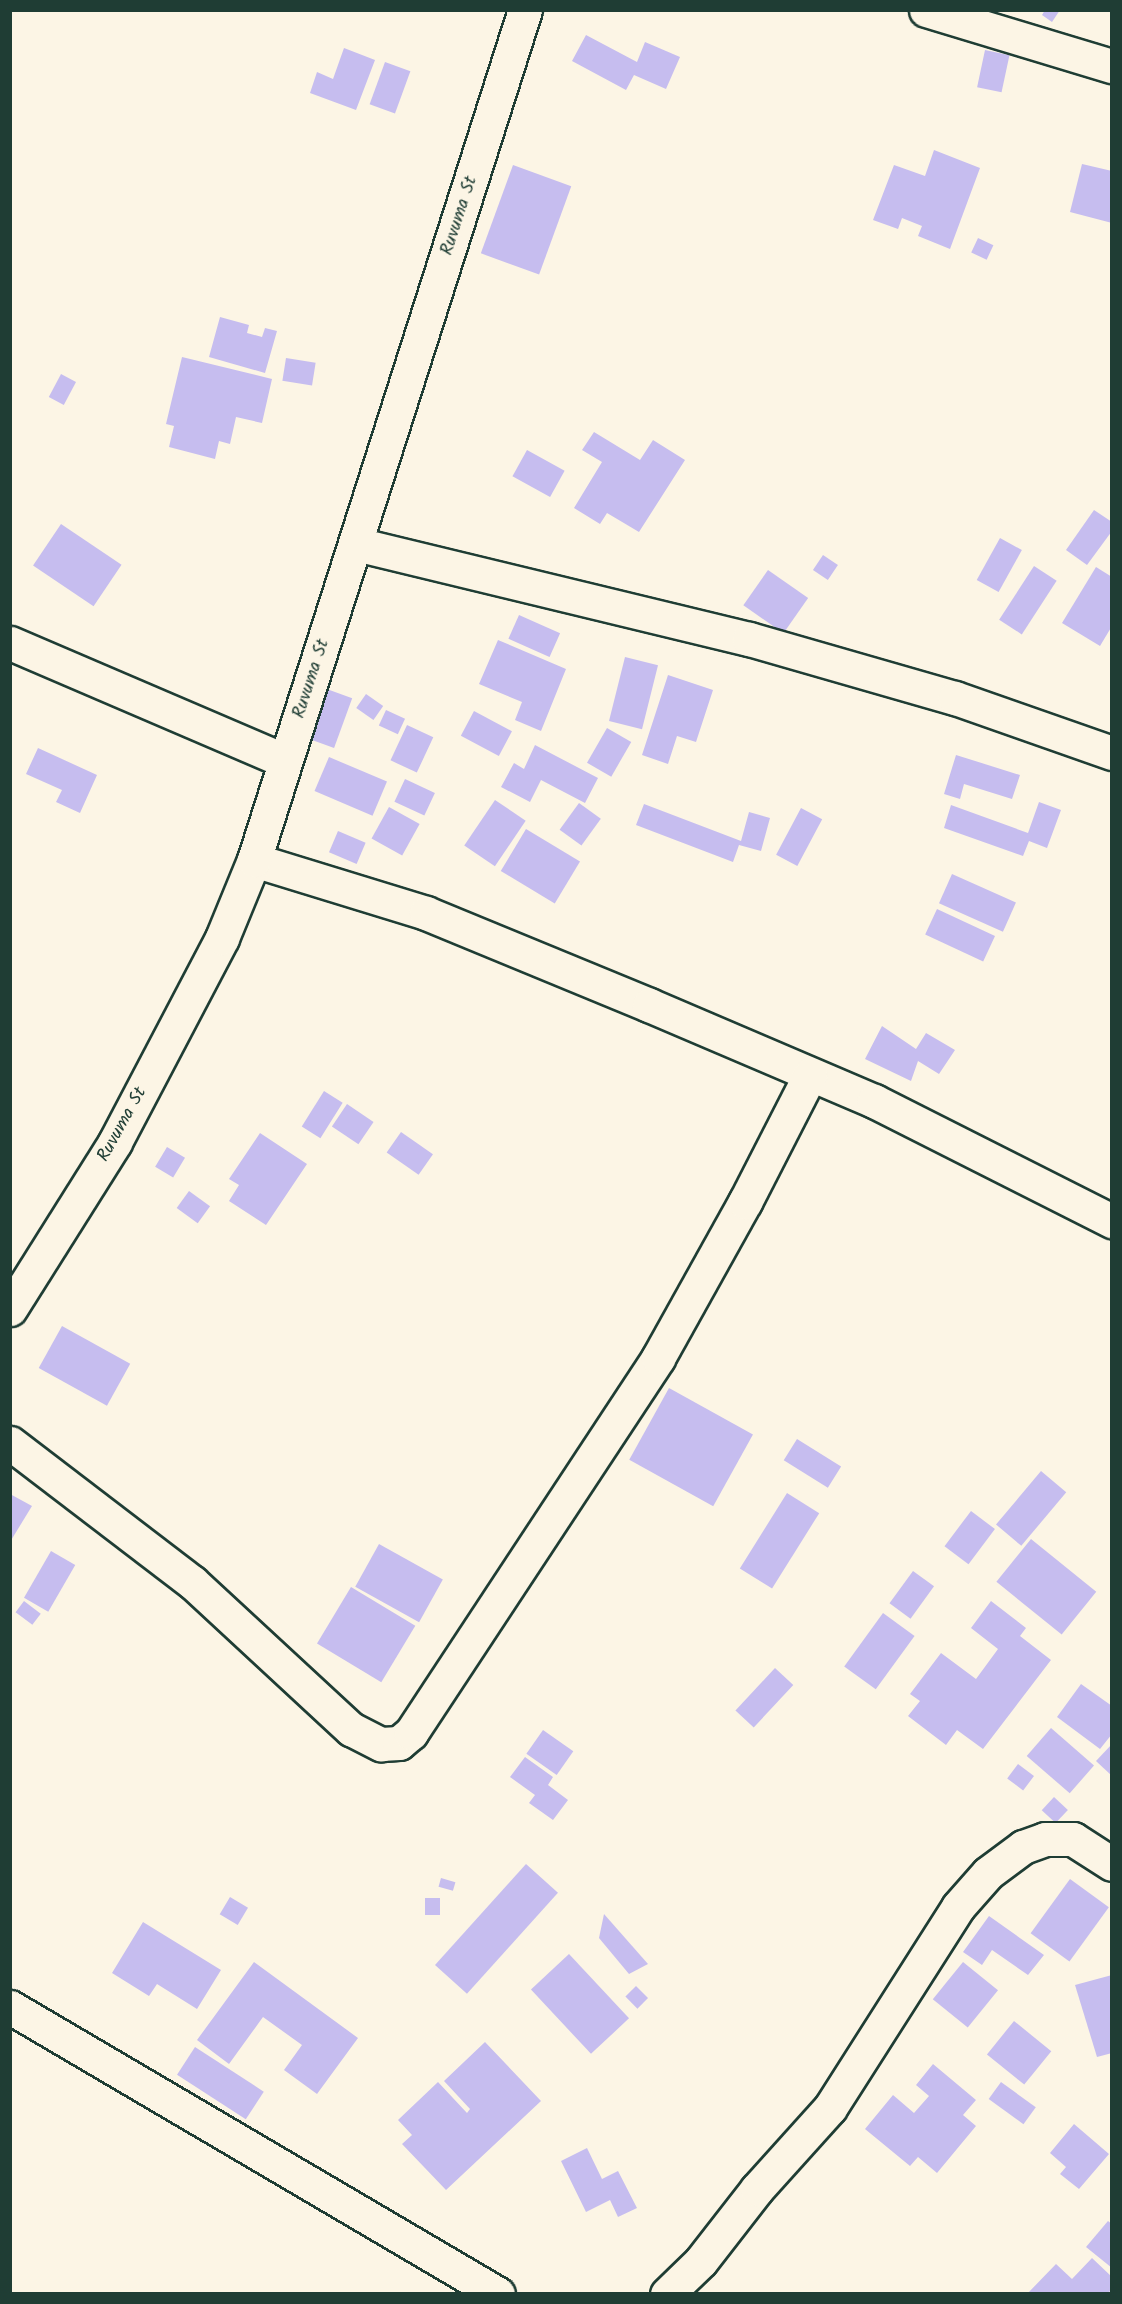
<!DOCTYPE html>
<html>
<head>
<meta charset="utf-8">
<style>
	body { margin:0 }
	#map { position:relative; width:1122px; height:2304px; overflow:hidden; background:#fcf5e5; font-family:Kalam,sans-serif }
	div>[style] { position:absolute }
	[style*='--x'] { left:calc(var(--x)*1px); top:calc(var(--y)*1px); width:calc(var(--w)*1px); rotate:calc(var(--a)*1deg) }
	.building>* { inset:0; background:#c6bdef; transform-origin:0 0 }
	.roads { filter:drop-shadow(2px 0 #1f3d34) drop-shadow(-2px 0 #1f3d34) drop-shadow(0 2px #1f3d34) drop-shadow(0 -2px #1f3d34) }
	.street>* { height:33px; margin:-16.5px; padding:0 16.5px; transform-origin:16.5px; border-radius:16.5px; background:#fcf5e5 }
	span { translate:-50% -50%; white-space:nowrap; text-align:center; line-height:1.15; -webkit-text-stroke:4.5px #fcf5e5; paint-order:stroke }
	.street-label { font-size:18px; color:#1f3d34 }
	.frame { position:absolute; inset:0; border:12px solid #1f3d34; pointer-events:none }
</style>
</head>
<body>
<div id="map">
	<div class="building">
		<div style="clip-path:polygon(1045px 10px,1060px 10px,1052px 22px,1042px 15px)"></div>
		<div style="clip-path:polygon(586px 35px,637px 62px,645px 42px,680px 57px,666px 89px,634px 75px,626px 90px,572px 61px)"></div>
		<div style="clip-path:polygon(344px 48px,375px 60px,356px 110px,310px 93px,317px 72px,333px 79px)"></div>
		<div style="left:985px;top:50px;width:25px;height:38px;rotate:12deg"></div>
		<div style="left:385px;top:62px;width:27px;height:45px;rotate:20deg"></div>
		<div style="clip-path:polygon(934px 150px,980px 168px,950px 249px,918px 236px,922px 226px,902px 218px,898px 229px,873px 220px,894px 165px,925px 176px)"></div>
		<div style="clip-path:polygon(1082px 164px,1112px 171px,1112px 223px,1070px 212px)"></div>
		<div style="left:513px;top:165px;width:62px;height:94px;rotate:20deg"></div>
		<div style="left:978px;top:238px;width:17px;height:16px;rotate:25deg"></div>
		<div style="clip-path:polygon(220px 317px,249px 325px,247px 333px,262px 337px,265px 328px,277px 331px,265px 373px,209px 357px)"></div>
		<div style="clip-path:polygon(182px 357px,272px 379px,262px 423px,236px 417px,230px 444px,219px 441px,215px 459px,169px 447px,174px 426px,166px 424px)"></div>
		<div style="left:286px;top:358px;width:30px;height:23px;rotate:9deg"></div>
		<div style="left:61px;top:374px;width:17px;height:26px;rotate:28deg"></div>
		<div style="clip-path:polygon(594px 432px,640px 460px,653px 440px,685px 460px,639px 532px,607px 513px,600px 524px,574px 508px,602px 462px,582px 450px)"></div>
		<div style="left:527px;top:450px;width:43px;height:30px;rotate:29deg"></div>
		<div style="clip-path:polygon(1094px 510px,1112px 522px,1112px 531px,1087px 565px,1066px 550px)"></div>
		<div style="left:61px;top:524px;width:73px;height:50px;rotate:34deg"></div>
		<div style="left:1000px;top:538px;width:25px;height:48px;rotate:29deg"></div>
		<div style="left:823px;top:555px;width:18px;height:18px;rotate:34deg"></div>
		<div style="left:1034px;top:566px;width:27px;height:64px;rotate:33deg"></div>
		<div style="clip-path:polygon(1096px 567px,1112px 577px,1112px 626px,1100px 646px,1062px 623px)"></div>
		<div style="left:768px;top:570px;width:49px;height:43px;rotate:35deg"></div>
		<div style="left:519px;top:615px;width:45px;height:26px;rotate:24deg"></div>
		<div style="clip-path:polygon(498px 640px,566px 669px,541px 731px,515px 720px,522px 702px,479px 684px)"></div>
		<div style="left:625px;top:657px;width:34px;height:66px;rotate:14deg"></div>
		<div style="clip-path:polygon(668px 675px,713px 690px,696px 742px,677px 736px,668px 764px,642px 755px)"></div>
		<div style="left:324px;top:688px;width:30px;height:53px;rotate:20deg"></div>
		<div style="left:366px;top:694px;width:21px;height:17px;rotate:35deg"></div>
		<div style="left:386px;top:710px;width:21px;height:17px;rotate:25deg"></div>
		<div style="left:474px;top:711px;width:43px;height:28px;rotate:28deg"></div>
		<div style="left:407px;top:725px;width:29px;height:39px;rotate:25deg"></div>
		<div style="left:607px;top:728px;width:28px;height:40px;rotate:30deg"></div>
		<div style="clip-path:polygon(535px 745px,598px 778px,585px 803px,541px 780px,530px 802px,501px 787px,514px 763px,524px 769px)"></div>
		<div style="clip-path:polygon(38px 748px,97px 775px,80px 813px,56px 802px,62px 790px,26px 774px)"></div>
		<div style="clip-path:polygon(956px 755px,1020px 775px,1012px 799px,964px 784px,960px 799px,944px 794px)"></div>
		<div style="left:329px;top:757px;width:63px;height:37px;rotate:23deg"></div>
		<div style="left:405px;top:779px;width:33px;height:25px;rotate:25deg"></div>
		<div style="left:495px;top:800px;width:37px;height:55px;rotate:34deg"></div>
		<div style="clip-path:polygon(1039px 802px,1061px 810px,1047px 848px,1029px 841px,1023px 856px,944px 828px,951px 805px,1028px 833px)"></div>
		<div style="left:579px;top:803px;width:27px;height:33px;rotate:36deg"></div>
		<div style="clip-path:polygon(644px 804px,741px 841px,749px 812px,770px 818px,761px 851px,739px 845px,733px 862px,636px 825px)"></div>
		<div style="left:389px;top:807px;width:35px;height:36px;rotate:29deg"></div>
		<div style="left:801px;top:808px;width:24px;height:53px;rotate:28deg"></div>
		<div style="left:526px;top:829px;width:63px;height:49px;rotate:31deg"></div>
		<div style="left:338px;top:831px;width:30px;height:23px;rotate:23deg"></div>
		<div style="left:952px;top:874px;width:70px;height:32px;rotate:24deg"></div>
		<div style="left:937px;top:909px;width:64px;height:28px;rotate:25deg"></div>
		<div style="clip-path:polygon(882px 1026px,916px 1049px,926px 1033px,955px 1050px,939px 1074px,918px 1061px,911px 1081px,865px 1059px)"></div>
		<div style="left:324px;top:1091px;width:22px;height:42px;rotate:32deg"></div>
		<div style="left:347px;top:1104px;width:32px;height:27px;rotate:34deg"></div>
		<div style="left:401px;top:1132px;width:39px;height:25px;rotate:35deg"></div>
		<div style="clip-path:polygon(260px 1133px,307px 1164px,266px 1225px,229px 1201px,239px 1185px,229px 1179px)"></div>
		<div style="left:167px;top:1147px;width:21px;height:23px;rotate:31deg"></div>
		<div style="left:189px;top:1191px;width:26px;height:21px;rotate:36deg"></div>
		<div style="left:62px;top:1326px;width:78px;height:48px;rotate:29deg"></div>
		<div style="left:669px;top:1388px;width:96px;height:82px;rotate:29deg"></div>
		<div style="left:797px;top:1439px;width:52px;height:25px;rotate:32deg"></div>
		<div style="left:1041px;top:1471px;width:33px;height:70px;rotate:40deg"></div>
		<div style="left:787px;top:1493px;width:38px;height:89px;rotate:32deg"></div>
		<div style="clip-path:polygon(10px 1494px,32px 1506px,10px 1542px)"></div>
		<div style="left:971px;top:1511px;width:30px;height:44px;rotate:37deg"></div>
		<div style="left:1031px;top:1539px;width:84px;height:55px;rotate:39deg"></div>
		<div style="left:379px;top:1544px;width:73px;height:49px;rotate:29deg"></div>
		<div style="left:51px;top:1551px;width:28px;height:54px;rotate:30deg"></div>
		<div style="left:913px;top:1571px;width:26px;height:40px;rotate:36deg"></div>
		<div style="left:351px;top:1587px;width:75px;height:66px;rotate:31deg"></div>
		<div style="left:24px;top:1601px;width:21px;height:14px;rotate:37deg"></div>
		<div style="clip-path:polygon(991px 1601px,1026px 1628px,1020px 1636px,1051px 1660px,983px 1749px,957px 1730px,946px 1745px,908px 1716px,920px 1701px,910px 1694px,941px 1653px,976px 1679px,998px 1649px,971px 1628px)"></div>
		<div style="left:883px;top:1613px;width:39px;height:66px;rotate:36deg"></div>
		<div style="left:775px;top:1668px;width:25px;height:58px;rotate:43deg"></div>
		<div style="clip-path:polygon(1081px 1684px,1112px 1706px,1112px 1734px,1100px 1749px,1057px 1717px)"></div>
		<div style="left:1051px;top:1728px;width:57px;height:37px;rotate:41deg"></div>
		<div style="left:543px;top:1730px;width:37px;height:29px;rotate:35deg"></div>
		<div style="clip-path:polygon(1112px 1744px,1112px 1776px,1096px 1761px)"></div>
		<div style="clip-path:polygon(525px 1757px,553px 1777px,548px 1785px,568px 1800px,553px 1820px,529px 1803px,535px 1795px,510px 1777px)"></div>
		<div style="left:1018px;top:1764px;width:20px;height:18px;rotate:37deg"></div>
		<div style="left:1054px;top:1797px;width:19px;height:18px;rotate:43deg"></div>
		<div style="left:526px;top:1864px;width:43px;height:136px;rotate:42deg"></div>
		<div style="left:441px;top:1878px;width:15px;height:9px;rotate:16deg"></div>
		<div style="left:1070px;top:1879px;width:48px;height:67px;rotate:36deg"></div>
		<div style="left:230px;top:1897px;width:21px;height:20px;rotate:31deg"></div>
		<div style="left:425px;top:1898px;width:15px;height:17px"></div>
		<div style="clip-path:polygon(604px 1914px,648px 1964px,629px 1974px,599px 1938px)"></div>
		<div style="clip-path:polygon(989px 1916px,1044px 1955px,1028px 1975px,992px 1950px,982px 1965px,963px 1952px)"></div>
		<div style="clip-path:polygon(143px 1922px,221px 1970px,197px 2009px,157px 1984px,149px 1996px,112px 1973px)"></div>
		<div style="left:569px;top:1954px;width:88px;height:52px;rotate:47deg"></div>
		<div style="clip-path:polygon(254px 1962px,358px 2038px,317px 2094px,284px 2070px,302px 2045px,263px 2017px,229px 2064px,197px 2040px)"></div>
		<div style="left:963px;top:1962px;width:45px;height:48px;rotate:39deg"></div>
		<div style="clip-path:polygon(1112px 1975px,1112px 2053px,1097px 2057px,1075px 1985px)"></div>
		<div style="left:636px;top:1986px;width:17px;height:15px;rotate:45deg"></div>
		<div style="left:1014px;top:2021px;width:48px;height:43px;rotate:39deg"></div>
		<div style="clip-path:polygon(485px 2042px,541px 2101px,446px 2190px,402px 2144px,412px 2135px,398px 2120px,438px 2082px,467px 2113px,470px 2109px,444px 2081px)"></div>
		<div style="left:195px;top:2047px;width:82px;height:33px;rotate:33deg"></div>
		<div style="clip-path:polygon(933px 2064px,976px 2100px,963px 2115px,976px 2126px,937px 2173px,918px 2157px,910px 2166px,865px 2129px,893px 2095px,914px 2113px,929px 2096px,916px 2085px)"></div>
		<div style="left:1001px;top:2082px;width:43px;height:21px;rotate:36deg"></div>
		<div style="clip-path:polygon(1074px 2124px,1109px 2154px,1079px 2189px,1060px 2174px,1066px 2167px,1050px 2153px)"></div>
		<div style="clip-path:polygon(587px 2148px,602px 2179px,618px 2171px,637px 2208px,618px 2217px,610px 2200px,586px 2212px,561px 2161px)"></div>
		<div style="clip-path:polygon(1108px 2221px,1112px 2224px,1112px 2268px,1086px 2247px)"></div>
		<div style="clip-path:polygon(1092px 2258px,1112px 2277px,1112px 2289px,1107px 2294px,1027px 2294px,1056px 2264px,1072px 2279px)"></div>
	</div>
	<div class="roads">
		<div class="street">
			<div style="--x:926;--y:10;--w:194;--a:16.8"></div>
			<div style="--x:356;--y:544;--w:404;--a:13.6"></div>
			<div style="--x:749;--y:639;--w:214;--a:16"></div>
			<div style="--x:955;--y:698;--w:166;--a:19.3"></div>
			<div style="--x:10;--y:643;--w:299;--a:23.2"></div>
			<div style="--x:254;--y:860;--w:180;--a:17.1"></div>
			<div style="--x:426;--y:913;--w:241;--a:22.4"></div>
			<div style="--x:649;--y:1005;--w:245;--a:23.1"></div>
			<div style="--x:874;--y:1101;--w:267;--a:26.8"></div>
			<div style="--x:10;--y:1309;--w:197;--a:-57.8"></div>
			<div style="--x:115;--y:1142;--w:230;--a:-62.3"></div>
			<div style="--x:222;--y:938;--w:84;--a:-67.7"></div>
			<div style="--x:254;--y:860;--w:892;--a:-72.32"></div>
			<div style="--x:10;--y:1443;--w:229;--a:37.4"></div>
			<div style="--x:192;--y:1582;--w:217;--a:42.8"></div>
			<div style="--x:351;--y:1729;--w:34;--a:27"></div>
			<div style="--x:381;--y:1744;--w:18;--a:-3"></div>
			<div style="--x:399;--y:1743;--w:16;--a:-40"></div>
			<div style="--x:411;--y:1733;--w:449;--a:-56.6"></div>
			<div style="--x:658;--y:1358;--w:179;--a:-60.9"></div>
			<div style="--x:745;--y:1202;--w:143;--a:-62.9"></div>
			<div style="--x:10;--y:2007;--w:566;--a:30.46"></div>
			<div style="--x:667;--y:2294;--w:47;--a:-44.1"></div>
			<div style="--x:701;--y:2261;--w:91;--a:-52.1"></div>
			<div style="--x:757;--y:2189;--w:109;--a:-48"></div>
			<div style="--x:830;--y:2108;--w:238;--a:-57.5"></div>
			<div style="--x:958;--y:1907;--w:45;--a:-48.6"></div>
			<div style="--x:988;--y:1873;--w:44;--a:-36.6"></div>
			<div style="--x:1023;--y:1847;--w:23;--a:-20"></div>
			<div style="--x:1045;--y:1839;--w:28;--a:0"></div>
			<div style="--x:1073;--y:1839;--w:46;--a:32.7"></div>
		</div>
	</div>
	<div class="street-label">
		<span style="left:460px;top:216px;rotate:-72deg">Ruvuma St</span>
		<span style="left:312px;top:679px;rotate:-72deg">Ruvuma St</span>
		<span style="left:123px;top:1125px;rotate:-61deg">Ruvuma St</span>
	</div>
	<div class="frame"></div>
</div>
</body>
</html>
